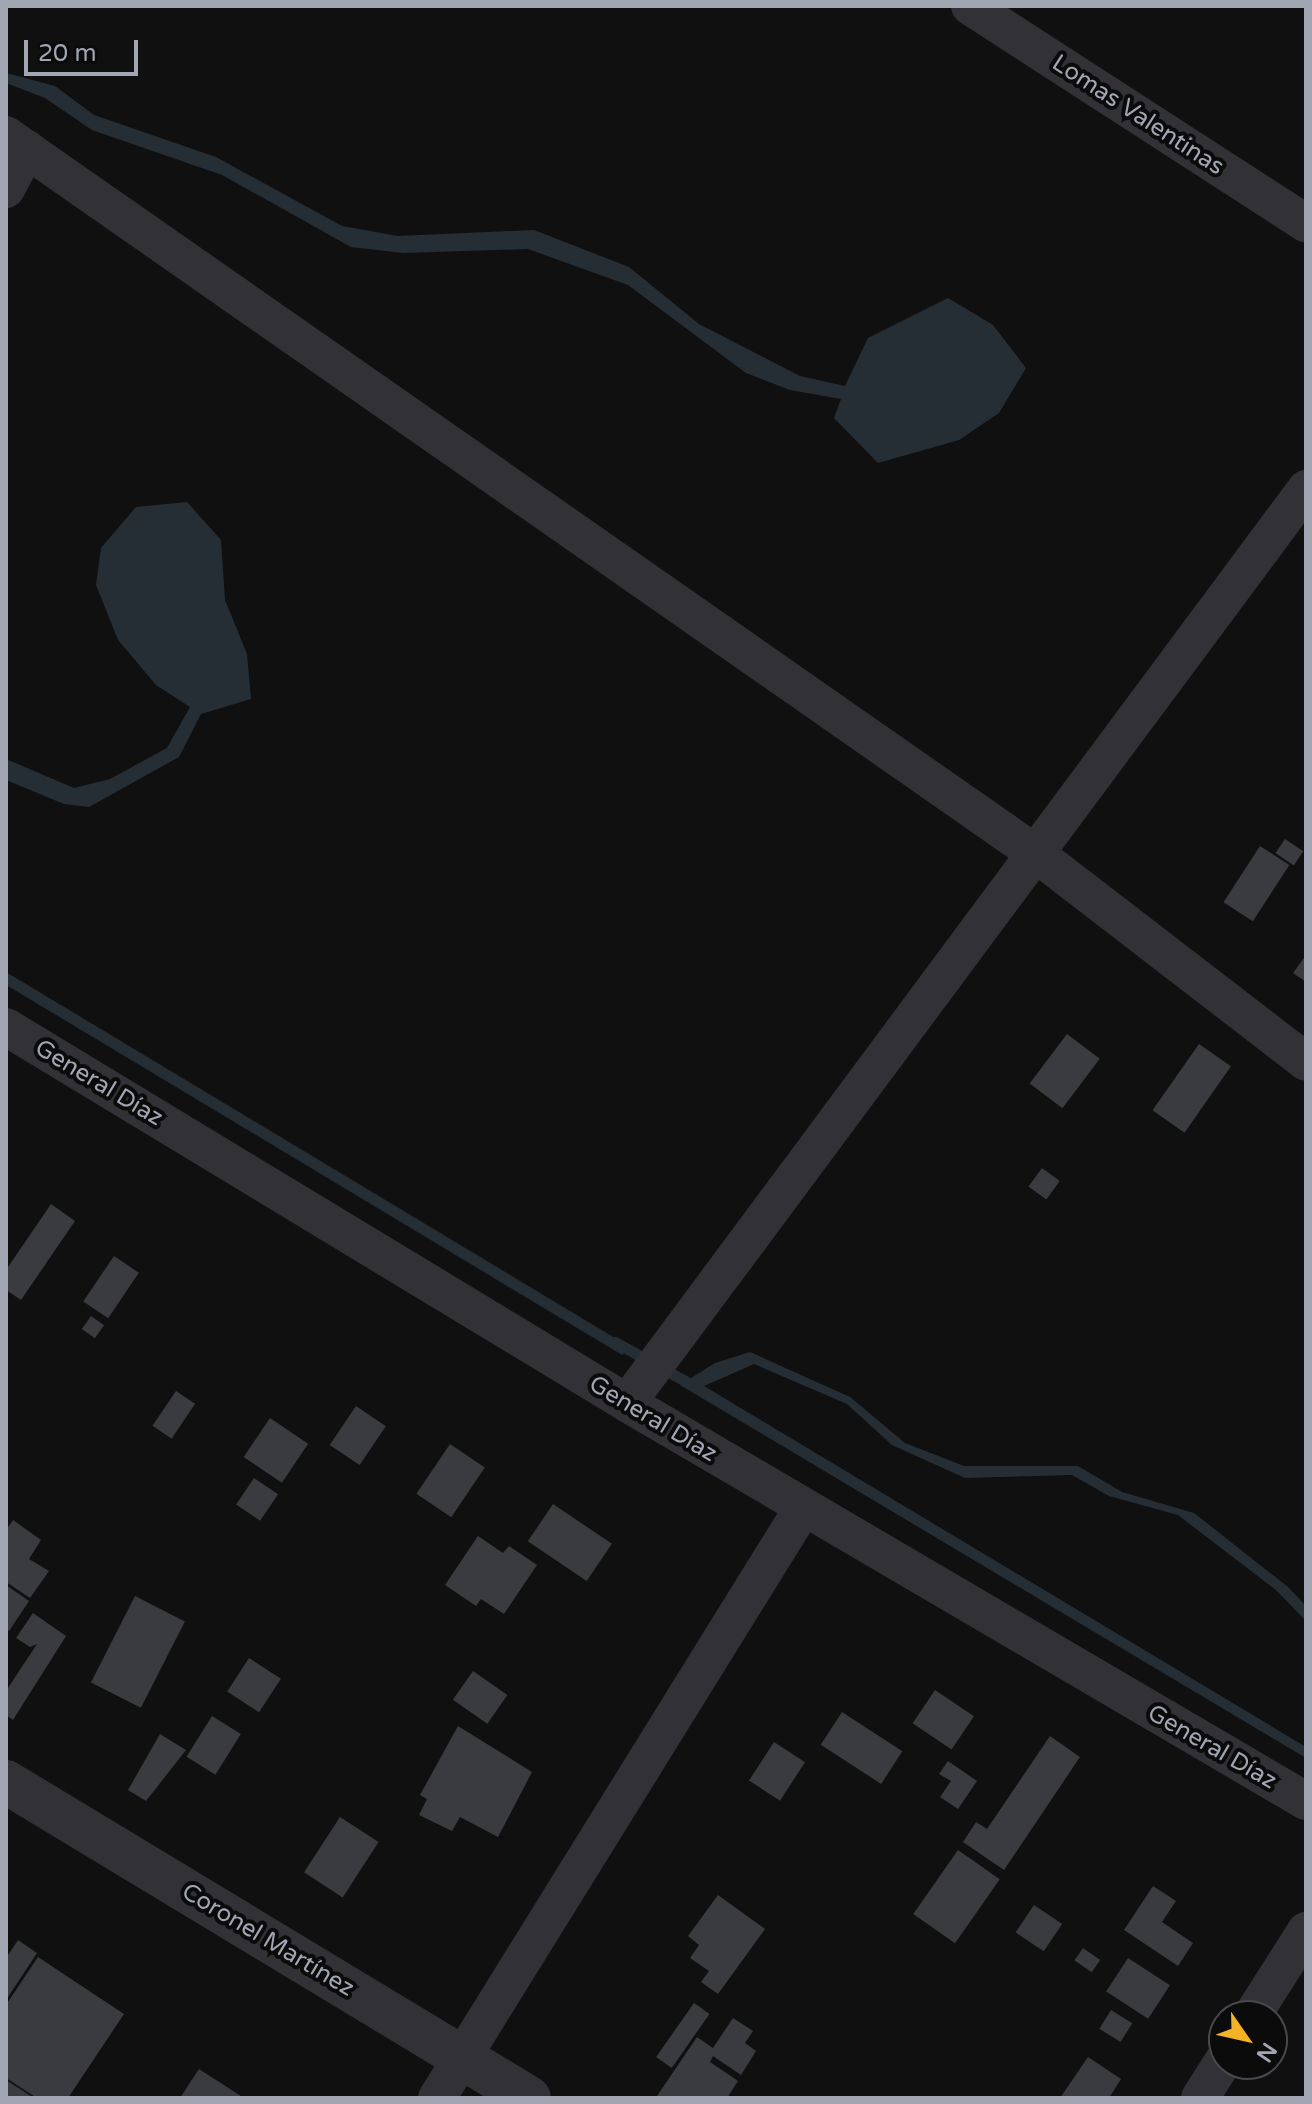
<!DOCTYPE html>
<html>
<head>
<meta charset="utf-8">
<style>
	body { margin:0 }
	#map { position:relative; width:1312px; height:2104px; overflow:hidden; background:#101011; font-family:"Varela Round",sans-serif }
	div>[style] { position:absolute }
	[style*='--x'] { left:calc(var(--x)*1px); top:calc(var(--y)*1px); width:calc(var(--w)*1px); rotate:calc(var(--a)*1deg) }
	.water>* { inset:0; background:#262e35; transform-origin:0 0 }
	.stream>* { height:11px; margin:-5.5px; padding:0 5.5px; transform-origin:5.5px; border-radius:5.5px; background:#262e35 }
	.building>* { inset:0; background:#3a3b3e; transform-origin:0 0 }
	.minor>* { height:38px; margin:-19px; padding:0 19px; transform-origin:19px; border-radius:19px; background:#313136 }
	.tertiary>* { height:44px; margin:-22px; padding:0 22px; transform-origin:22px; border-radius:22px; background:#313136 }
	span { translate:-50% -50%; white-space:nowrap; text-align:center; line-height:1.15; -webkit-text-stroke:8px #0b0b0c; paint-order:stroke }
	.street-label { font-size:24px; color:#a1a6b2 }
	.frame { position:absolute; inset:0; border:8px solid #a1a6b2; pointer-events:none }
	.north { position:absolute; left:1208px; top:2000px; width:80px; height:80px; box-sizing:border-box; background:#0b0b0c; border:2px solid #47494e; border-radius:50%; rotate:124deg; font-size:22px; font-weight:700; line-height:32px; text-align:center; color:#a1a6b2 }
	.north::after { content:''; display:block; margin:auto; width:28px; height:36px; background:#f4b225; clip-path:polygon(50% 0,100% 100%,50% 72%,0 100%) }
	.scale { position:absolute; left:24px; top:40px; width:114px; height:36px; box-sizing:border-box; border:4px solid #a1a6b2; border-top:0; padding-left:10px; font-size:24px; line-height:28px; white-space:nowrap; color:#a1a6b2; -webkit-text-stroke:6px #0b0b0c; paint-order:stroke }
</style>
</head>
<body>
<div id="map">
	<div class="water">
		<div style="clip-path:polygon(6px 73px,55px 86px,94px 115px,216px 157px,342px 226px,398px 236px,534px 230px,629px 267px,699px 324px,800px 376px,845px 386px,868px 338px,948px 298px,993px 325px,1026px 368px,999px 413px,959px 440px,878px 463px,834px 418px,841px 399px,790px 390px,746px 373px,628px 285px,528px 249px,403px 253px,351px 247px,222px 175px,92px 130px,45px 98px,6px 83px)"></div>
		<div style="clip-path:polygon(187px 502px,221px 540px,225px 600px,247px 654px,251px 699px,201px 714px,179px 757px,89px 807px,64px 804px,6px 780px,6px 759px,74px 788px,110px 779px,167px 748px,190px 707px,156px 685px,118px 640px,96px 585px,101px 548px,136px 507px)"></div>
		<div style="left:6px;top:972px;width:726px;height:11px;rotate:31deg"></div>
		<div style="clip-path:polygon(750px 1352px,850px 1397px,905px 1443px,964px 1466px,1078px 1466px,1122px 1492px,1194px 1513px,1288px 1587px,1306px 1606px,1306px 1621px,1276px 1590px,1178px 1515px,1109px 1496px,1072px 1475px,965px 1478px,892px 1445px,847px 1404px,754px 1364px,704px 1386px,1306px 1747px,1306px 1758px,680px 1385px,715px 1363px)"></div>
	</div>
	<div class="stream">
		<div style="--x:615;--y:1342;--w:90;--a:29.1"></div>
	</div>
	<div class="building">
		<div style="left:1285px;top:839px;width:22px;height:17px;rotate:34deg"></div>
		<div style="left:1260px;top:846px;width:35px;height:67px;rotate:33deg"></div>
		<div style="clip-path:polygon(1306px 955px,1306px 982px,1293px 973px)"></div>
		<div style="left:1067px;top:1034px;width:41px;height:62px;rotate:37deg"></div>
		<div style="left:1199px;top:1044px;width:39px;height:81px;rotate:35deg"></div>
		<div style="left:1042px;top:1168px;width:22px;height:23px;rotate:36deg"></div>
		<div style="clip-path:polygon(51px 1204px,75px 1221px,21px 1300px,6px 1290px,6px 1270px)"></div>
		<div style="left:114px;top:1256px;width:30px;height:55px;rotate:34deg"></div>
		<div style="left:91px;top:1316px;width:16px;height:16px;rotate:35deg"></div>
		<div style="left:176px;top:1391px;width:23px;height:42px;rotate:34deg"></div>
		<div style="left:356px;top:1406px;width:36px;height:47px;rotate:34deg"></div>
		<div style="left:270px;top:1418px;width:46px;height:47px;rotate:34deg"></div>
		<div style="left:450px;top:1444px;width:42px;height:60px;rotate:34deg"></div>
		<div style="left:254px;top:1478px;width:29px;height:32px;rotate:34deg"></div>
		<div style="left:553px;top:1504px;width:71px;height:45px;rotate:34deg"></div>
		<div style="clip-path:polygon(13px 1520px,41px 1540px,29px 1559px,49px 1571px,30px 1598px,6px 1582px,6px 1530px)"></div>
		<div style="clip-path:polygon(478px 1536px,503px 1553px,509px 1546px,537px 1565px,504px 1614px,481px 1599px,476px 1606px,445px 1585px)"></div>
		<div style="clip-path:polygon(6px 1585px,29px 1601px,9px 1631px,6px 1629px)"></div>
		<div style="left:135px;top:1596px;width:56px;height:97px;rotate:27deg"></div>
		<div style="clip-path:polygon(33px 1613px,66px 1636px,13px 1720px,6px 1715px,6px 1691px,37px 1644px,30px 1647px,16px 1638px)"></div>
		<div style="left:249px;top:1658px;width:38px;height:40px;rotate:33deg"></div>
		<div style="left:473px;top:1671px;width:42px;height:35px;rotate:35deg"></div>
		<div style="left:935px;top:1690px;width:47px;height:40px;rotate:34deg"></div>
		<div style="left:842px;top:1712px;width:72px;height:39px;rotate:33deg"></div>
		<div style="left:212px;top:1716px;width:34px;height:48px;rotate:32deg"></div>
		<div style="clip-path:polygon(458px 1726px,532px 1772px,498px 1837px,460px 1817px,452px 1831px,419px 1815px,427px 1799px,420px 1795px)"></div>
		<div style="clip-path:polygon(160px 1734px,186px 1750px,146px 1801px,128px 1790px)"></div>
		<div style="clip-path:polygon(1050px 1736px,1080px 1757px,1004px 1870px,963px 1842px,976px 1822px,987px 1829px)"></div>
		<div style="left:774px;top:1742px;width:37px;height:46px;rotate:33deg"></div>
		<div style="clip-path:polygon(948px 1761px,977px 1781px,958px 1809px,940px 1797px,951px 1781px,939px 1774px)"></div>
		<div style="left:340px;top:1817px;width:46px;height:66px;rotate:33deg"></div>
		<div style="left:958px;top:1850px;width:51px;height:78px;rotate:35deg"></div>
		<div style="clip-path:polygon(1153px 1886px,1176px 1901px,1162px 1922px,1193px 1943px,1178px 1966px,1124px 1930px)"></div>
		<div style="clip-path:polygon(718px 1895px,765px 1929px,718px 1994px,701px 1982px,709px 1971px,690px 1958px,699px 1945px,688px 1936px)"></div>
		<div style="left:1034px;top:1905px;width:34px;height:33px;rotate:34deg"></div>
		<div style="clip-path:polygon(18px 1940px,37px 1953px,6px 2000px,6px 1958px)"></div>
		<div style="left:1083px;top:1948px;width:21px;height:15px;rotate:35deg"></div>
		<div style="clip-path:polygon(38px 1957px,124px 2014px,68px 2098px,37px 2098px,6px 2078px,6px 2005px)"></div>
		<div style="left:1128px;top:1958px;width:50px;height:40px;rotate:33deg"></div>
		<div style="left:694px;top:2003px;width:19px;height:66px;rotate:35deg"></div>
		<div style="left:1111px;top:2010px;width:25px;height:22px;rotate:32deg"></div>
		<div style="clip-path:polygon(733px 2018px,753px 2031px,745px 2043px,756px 2051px,741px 2075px,713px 2056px,710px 2062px,738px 2081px,727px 2098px,657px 2096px,697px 2037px,713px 2048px)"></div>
		<div style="clip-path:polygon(1088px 2057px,1121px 2079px,1109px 2098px,1060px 2098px)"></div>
		<div style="clip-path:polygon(199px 2069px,244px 2098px,180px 2098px)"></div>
		<div style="clip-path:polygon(6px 2080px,34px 2098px,6px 2098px)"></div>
	</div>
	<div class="minor">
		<div style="--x:970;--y:6;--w:400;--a:32.9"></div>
		<div style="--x:6;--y:135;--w:1255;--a:34.91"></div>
		<div style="--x:1035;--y:853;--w:342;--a:37.6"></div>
		<div style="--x:6;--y:189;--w:45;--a:-62.3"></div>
		<div style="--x:6;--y:1027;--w:726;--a:31.19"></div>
		<div style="--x:627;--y:1403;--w:787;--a:30.38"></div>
		<div style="--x:627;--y:1403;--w:1139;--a:-53.39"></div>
		<div style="--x:1252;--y:2016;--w:101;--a:-57.6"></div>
		<div style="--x:437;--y:2098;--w:694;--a:-58.19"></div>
		<div style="--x:1200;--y:2098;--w:45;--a:-57.7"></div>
	</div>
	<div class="tertiary">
		<div style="--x:6;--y:1782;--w:611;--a:31.14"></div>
	</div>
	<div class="street-label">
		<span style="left:1138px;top:115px;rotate:33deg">Lomas Valentinas</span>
		<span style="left:99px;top:1083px;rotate:31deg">General Díaz</span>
		<span style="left:653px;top:1419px;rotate:31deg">General Díaz</span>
		<span style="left:1212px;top:1747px;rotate:30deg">General Díaz</span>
		<span style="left:268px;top:1940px;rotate:31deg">Coronel Martínez</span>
	</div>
	<div class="frame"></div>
	<div class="north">N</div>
	<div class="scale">20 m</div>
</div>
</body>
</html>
